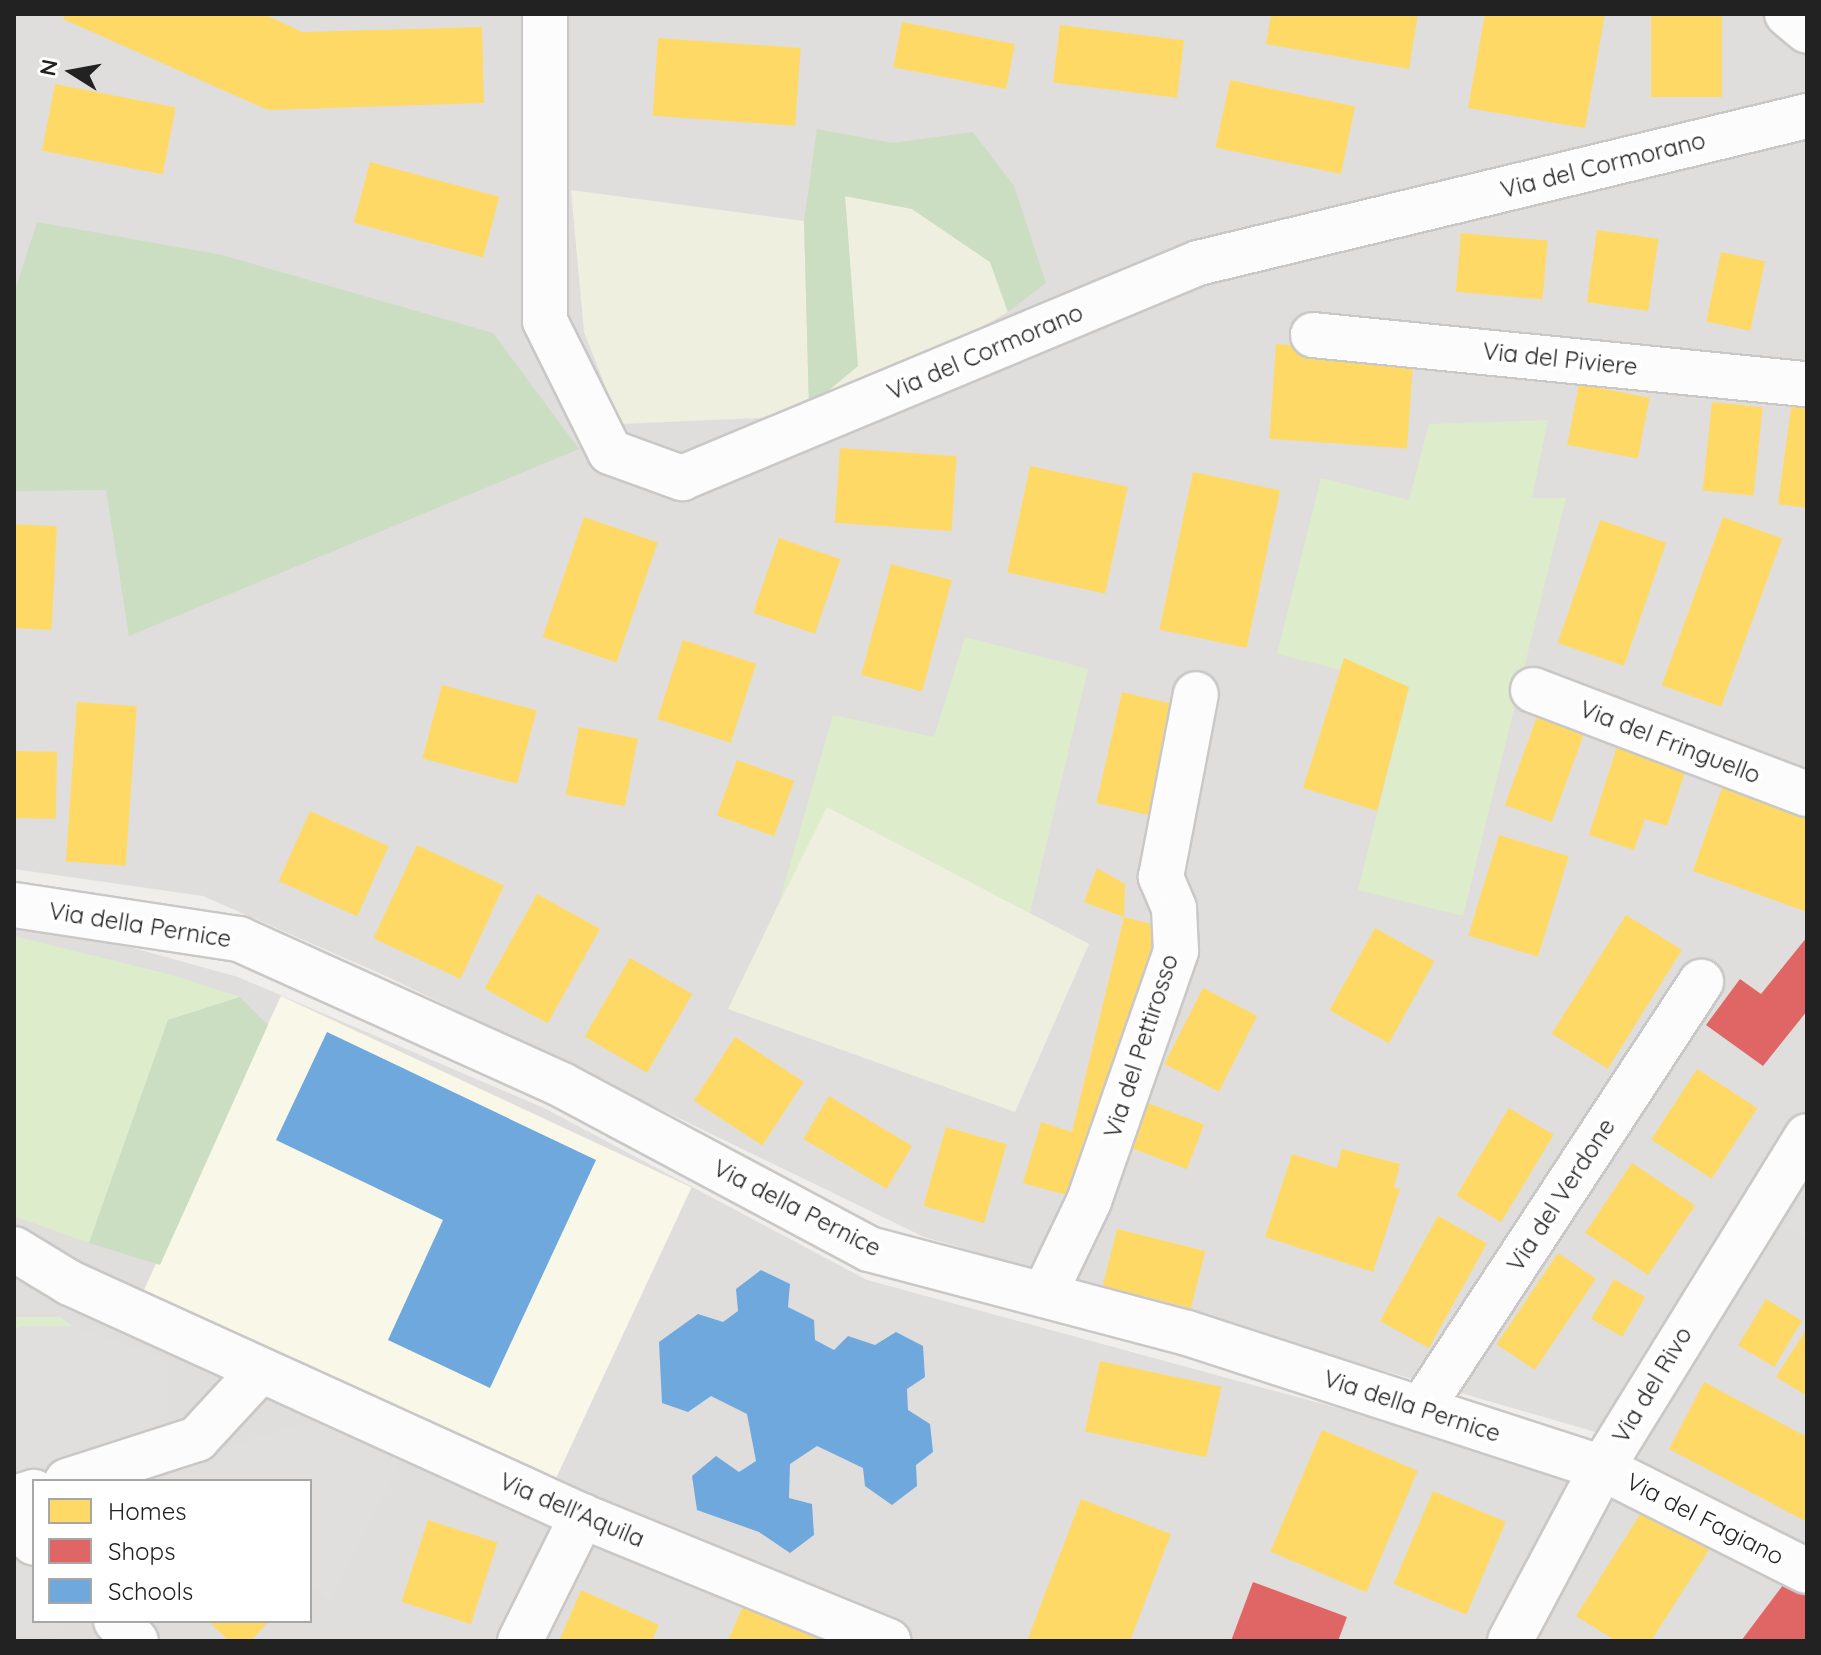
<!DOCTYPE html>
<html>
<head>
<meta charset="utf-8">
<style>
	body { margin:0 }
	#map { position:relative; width:1821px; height:1655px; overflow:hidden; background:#f0eeeb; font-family:Quicksand,sans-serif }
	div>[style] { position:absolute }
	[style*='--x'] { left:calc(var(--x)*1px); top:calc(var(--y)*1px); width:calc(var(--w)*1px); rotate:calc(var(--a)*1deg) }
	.residential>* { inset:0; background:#dfdedc }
	.education>* { inset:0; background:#f8f7e8; transform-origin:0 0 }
	.farmland>* { inset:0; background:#efefdf }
	.grass>* { inset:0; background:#ddeccb }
	.forest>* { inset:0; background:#cbdec1 }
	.parking>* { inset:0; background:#e0dfde }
	.homes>* { inset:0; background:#ffd966; transform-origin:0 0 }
	.shops>* { inset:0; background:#e06666 }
	.schools>* { inset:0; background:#6fa8dc }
	.roads { filter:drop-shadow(2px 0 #c9c8c7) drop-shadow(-2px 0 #c9c8c7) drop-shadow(0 2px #c9c8c7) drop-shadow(0 -2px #c9c8c7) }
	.minor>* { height:44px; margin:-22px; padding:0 22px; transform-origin:22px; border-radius:22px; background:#fdfcfc }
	span { translate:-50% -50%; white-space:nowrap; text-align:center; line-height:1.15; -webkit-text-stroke:8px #fff; paint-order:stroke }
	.street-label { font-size:24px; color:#222 }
	.frame { position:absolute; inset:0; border:16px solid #222; pointer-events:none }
	.legend { position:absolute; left:32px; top:1479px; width:280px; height:144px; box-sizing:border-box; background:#fff; border:2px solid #a7a7a7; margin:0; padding:10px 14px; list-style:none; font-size:24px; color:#222 }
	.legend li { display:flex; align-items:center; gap:16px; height:40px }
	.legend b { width:40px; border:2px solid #a7a7a7 }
	.north { position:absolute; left:32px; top:32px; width:80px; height:80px; -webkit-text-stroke:6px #fff; paint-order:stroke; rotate:281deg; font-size:22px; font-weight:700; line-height:32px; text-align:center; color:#222 }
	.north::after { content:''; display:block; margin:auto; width:28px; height:36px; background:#222; clip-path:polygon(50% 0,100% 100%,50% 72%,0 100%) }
</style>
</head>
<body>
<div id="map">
	<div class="residential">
		<div style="clip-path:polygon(14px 14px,1807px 14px,1807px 1641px,1533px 1641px,1640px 1445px,924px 1237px,388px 977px,203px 896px,14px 869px)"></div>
		<div style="clip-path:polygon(evenodd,14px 915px,238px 977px,544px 1108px,867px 1280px,1584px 1475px,1491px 1641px,14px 1641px,14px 915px,34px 1481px,310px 1481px,310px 1621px,34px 1621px,34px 1481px)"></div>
	</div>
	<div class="education">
		<div style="left:281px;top:996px;width:453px;height:325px;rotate:25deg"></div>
	</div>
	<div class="farmland">
		<div style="clip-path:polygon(571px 190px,804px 221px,809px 406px,857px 366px,845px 196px,912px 209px,990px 262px,1008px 312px,899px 373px,806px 416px,620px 424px,584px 332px)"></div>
		<div style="clip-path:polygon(826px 806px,1089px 944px,1015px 1112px,728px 1009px)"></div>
	</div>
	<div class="grass">
		<div style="clip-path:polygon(1548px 420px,1532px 498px,1566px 498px,1463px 916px,1358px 890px,1409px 687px,1277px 654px,1321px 478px,1409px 500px,1429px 424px)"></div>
		<div style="clip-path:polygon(965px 637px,1088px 669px,1030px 913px,827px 807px,778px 906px,833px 715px,934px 737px)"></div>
		<div style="clip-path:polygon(14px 936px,172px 975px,240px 997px,168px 1020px,89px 1243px,14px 1216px)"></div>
		<div style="clip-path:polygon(14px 1317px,60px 1317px,73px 1326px,21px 1326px,14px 1331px)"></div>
	</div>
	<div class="forest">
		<div style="clip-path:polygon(817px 129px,892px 143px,973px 132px,1014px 186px,1046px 283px,1008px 312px,990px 262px,912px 209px,845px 196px,858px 366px,809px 407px,804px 221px)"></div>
		<div style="clip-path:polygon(37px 222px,222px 255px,493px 333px,579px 449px,129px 636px,106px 490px,14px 491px,14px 294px)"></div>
		<div style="clip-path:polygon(240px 997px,268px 1025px,160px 1265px,89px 1243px,168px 1020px)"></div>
	</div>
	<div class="parking">
		<div style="clip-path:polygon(1807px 1195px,1807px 1239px,1786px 1225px)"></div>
		<div style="clip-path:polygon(21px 1326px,73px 1326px,161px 1357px,161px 1433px,14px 1473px,14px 1331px)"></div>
		<div style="clip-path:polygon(322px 1418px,405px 1453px,328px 1601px,310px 1585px,310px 1481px,115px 1481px)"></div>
		<div style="clip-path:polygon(14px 1554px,34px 1571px,34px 1621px,65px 1621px,44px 1641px,14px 1641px)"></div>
	</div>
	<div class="homes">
		<div style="clip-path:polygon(65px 14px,264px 14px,302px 32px,482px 27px,484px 103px,268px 110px,63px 19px)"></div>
		<div style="clip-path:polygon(1271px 14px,1418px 14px,1409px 69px,1266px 44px)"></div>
		<div style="clip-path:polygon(1485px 14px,1605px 14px,1585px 128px,1468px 108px)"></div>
		<div style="left:1651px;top:14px;width:71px;height:83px"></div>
		<div style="left:902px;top:22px;width:115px;height:46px;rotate:11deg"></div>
		<div style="left:1060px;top:25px;width:125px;height:58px;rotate:7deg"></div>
		<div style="left:658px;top:38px;width:143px;height:78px;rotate:4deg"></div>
		<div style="left:1230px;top:80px;width:128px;height:69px;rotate:12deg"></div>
		<div style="left:55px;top:84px;width:123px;height:68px;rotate:11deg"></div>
		<div style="left:370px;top:162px;width:134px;height:63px;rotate:15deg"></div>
		<div style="left:1597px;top:230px;width:62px;height:73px;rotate:8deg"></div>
		<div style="left:1461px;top:233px;width:87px;height:59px;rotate:5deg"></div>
		<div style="left:1721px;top:252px;width:45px;height:71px;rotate:12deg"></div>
		<div style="left:1276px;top:344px;width:138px;height:95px;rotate:4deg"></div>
		<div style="left:1579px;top:384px;width:72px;height:62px;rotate:11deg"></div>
		<div style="clip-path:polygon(1792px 401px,1807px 402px,1807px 508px,1778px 504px)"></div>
		<div style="left:1712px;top:402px;width:51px;height:89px;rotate:6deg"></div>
		<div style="left:840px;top:448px;width:117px;height:75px;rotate:4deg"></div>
		<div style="left:1030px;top:466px;width:100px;height:109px;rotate:12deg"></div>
		<div style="left:1193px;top:472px;width:89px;height:161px;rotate:12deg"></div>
		<div style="left:584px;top:517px;width:78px;height:127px;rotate:19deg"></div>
		<div style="left:1723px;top:517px;width:63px;height:179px;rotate:20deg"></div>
		<div style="left:1600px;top:520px;width:70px;height:130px;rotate:19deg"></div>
		<div style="left:14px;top:524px;width:43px;height:104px;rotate:3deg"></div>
		<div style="left:779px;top:538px;width:65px;height:79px;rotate:19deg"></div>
		<div style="left:891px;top:564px;width:63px;height:115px;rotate:15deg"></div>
		<div style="left:683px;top:640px;width:77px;height:83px;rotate:18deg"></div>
		<div style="clip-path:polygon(1344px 658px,1409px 687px,1377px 811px,1303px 788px)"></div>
		<div style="left:442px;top:685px;width:98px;height:76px;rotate:15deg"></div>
		<div style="left:1122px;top:692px;width:54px;height:114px;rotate:13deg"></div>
		<div style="left:77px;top:702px;width:60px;height:160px;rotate:4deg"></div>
		<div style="left:1539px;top:711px;width:50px;height:100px;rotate:20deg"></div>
		<div style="left:579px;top:727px;width:60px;height:69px;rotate:11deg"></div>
		<div style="clip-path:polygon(1618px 743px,1687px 766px,1667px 826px,1645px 819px,1634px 850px,1589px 835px)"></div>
		<div style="left:14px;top:751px;width:43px;height:67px;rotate:1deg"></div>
		<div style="left:737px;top:760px;width:61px;height:59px;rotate:20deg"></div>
		<div style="clip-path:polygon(1724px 782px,1807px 812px,1807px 912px,1693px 871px)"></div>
		<div style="left:310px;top:811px;width:86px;height:77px;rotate:24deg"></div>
		<div style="left:1499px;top:835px;width:73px;height:105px;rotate:17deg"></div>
		<div style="left:417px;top:845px;width:96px;height:103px;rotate:25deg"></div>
		<div style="clip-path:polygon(1097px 868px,1125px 884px,1124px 917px,1084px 902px)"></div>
		<div style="left:537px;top:894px;width:72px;height:108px;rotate:29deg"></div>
		<div style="left:1626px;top:915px;width:66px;height:140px;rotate:32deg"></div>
		<div style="clip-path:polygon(1124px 917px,1167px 928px,1084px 1200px,1023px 1183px,1041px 1122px,1072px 1132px)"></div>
		<div style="left:1375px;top:928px;width:68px;height:94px;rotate:29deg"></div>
		<div style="left:630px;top:958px;width:72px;height:91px;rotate:30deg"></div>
		<div style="left:1203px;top:988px;width:61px;height:85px;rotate:27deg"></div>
		<div style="left:735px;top:1037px;width:82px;height:76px;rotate:33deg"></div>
		<div style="left:1697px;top:1069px;width:72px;height:84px;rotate:33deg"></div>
		<div style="left:829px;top:1096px;width:97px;height:50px;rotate:31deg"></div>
		<div style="left:1148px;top:1103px;width:60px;height:48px;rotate:21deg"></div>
		<div style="left:1509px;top:1108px;width:52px;height:102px;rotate:31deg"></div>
		<div style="left:946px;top:1127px;width:63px;height:82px;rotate:16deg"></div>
		<div style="clip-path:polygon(1342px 1149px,1400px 1164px,1394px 1187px,1400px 1189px,1373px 1272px,1265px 1237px,1292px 1154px,1337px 1168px)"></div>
		<div style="left:1632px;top:1163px;width:76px;height:84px;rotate:34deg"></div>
		<div style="left:1438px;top:1216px;width:56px;height:120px;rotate:29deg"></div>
		<div style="left:1117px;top:1229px;width:91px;height:59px;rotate:14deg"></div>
		<div style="left:1558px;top:1253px;width:46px;height:110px;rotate:34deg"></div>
		<div style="left:1614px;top:1279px;width:36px;height:46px;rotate:30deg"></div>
		<div style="left:1766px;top:1299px;width:42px;height:54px;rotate:31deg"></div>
		<div style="clip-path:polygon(1807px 1328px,1807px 1396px,1776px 1377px)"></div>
		<div style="left:1100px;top:1361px;width:124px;height:72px;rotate:12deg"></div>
		<div style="clip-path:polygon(1704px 1382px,1807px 1437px,1807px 1522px,1669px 1449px)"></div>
		<div style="left:1322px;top:1430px;width:104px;height:132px;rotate:23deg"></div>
		<div style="left:1433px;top:1491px;width:79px;height:101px;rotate:23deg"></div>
		<div style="clip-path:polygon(1081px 1499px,1171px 1534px,1130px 1641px,1027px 1641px)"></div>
		<div style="clip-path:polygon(1644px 1508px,1709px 1550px,1651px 1641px,1616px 1641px,1576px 1616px)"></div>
		<div style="left:428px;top:1520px;width:73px;height:86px;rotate:18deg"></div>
		<div style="clip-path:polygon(581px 1590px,659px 1625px,652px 1641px,559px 1641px)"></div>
		<div style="clip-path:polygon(745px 1601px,837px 1641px,728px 1641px)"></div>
		<div style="clip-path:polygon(208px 1621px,269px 1621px,251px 1641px,229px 1641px)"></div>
	</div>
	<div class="shops">
		<div style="clip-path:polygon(1807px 937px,1807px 1011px,1763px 1066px,1706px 1025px,1740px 979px,1761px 994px)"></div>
		<div style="clip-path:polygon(1786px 1581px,1807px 1597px,1807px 1641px,1741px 1641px)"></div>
		<div style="clip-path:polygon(1253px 1582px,1347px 1617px,1338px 1641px,1231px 1641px)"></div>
	</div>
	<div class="schools">
		<div style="clip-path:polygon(327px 1032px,596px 1160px,490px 1388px,388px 1340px,443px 1220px,276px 1140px)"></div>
		<div style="clip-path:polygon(761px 1270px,790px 1284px,788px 1307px,814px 1320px,815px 1340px,834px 1350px,848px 1336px,875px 1345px,896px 1332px,923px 1346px,925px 1377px,907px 1389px,908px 1410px,930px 1424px,933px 1452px,916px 1465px,917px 1486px,892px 1505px,865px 1486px,863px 1468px,817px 1446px,790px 1464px,789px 1498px,812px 1504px,814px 1535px,790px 1553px,759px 1532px,697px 1510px,692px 1476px,716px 1456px,739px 1472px,756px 1461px,747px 1414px,711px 1396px,688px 1412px,662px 1403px,659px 1342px,698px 1314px,723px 1322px,738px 1311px,736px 1289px)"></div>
	</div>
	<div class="roads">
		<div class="minor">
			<div style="--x:545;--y:14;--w:307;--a:90"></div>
			<div style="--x:545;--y:321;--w:146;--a:63.6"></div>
			<div style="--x:610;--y:452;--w:77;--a:19.9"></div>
			<div style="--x:682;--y:478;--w:559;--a:-22.62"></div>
			<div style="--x:1198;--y:263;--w:626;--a:-13.57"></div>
			<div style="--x:1787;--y:14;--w:26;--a:40"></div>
			<div style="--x:1313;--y:335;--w:496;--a:5.7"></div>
			<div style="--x:1533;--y:690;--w:293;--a:20.8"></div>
			<div style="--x:14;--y:905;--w:228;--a:8.6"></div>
			<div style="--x:239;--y:939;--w:354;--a:24.3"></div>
			<div style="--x:562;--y:1085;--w:348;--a:28.1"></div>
			<div style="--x:869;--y:1249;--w:329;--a:14.8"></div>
			<div style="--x:1187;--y:1333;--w:436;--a:18"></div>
			<div style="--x:1602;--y:1468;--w:229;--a:26.7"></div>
			<div style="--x:14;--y:1249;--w:66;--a:31.3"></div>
			<div style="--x:70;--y:1283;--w:563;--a:24.47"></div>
			<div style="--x:582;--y:1516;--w:331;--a:22.2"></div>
			<div style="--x:1044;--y:1295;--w:104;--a:-64.4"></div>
			<div style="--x:1089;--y:1201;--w:265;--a:-70.8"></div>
			<div style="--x:1176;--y:951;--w:43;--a:-92.7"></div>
			<div style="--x:1174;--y:908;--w:34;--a:-113"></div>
			<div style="--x:1161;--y:877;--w:186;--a:-79.2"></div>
			<div style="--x:1421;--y:1409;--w:511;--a:-56.75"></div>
			<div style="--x:67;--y:1481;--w:137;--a:-17.9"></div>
			<div style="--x:197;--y:1439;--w:93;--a:-47.2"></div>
			<div style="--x:14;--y:1498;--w:21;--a:-17"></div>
			<div style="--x:14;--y:1523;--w:28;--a:45"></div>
			<div style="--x:116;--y:1621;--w:28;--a:45"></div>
			<div style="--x:520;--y:1641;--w:140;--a:-63.6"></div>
			<div style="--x:1510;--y:1641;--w:196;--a:-62"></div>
			<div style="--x:1602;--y:1468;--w:390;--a:-58.3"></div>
		</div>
	</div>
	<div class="street-label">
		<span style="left:1603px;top:165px;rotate:-14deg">Via del Cormorano</span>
		<span style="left:985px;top:352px;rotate:-23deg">Via del Cormorano</span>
		<span style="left:1560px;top:359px;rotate:6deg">Via del Piviere</span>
		<span style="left:1670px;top:742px;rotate:21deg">Via del Fringuello</span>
		<span style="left:140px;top:925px;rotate:9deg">Via della Pernice</span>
		<span style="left:1141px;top:1046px;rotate:-72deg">Via del Pettirosso</span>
		<span style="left:1561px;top:1195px;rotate:-57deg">Via del Verdone</span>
		<span style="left:797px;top:1208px;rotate:27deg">Via della Pernice</span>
		<span style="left:1652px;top:1385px;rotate:-59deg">Via del Rivo</span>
		<span style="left:1412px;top:1406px;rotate:18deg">Via della Pernice</span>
		<span style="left:572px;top:1510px;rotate:23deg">Via dell'Aquila</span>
		<span style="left:1705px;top:1519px;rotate:27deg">Via del Fagiano</span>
	</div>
	<div class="frame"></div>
	<ul class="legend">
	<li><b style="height:22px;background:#ffd966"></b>Homes</li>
	<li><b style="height:22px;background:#e06666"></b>Shops</li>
	<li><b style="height:22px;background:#6fa8dc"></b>Schools</li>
	</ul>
	<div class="north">N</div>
</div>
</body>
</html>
